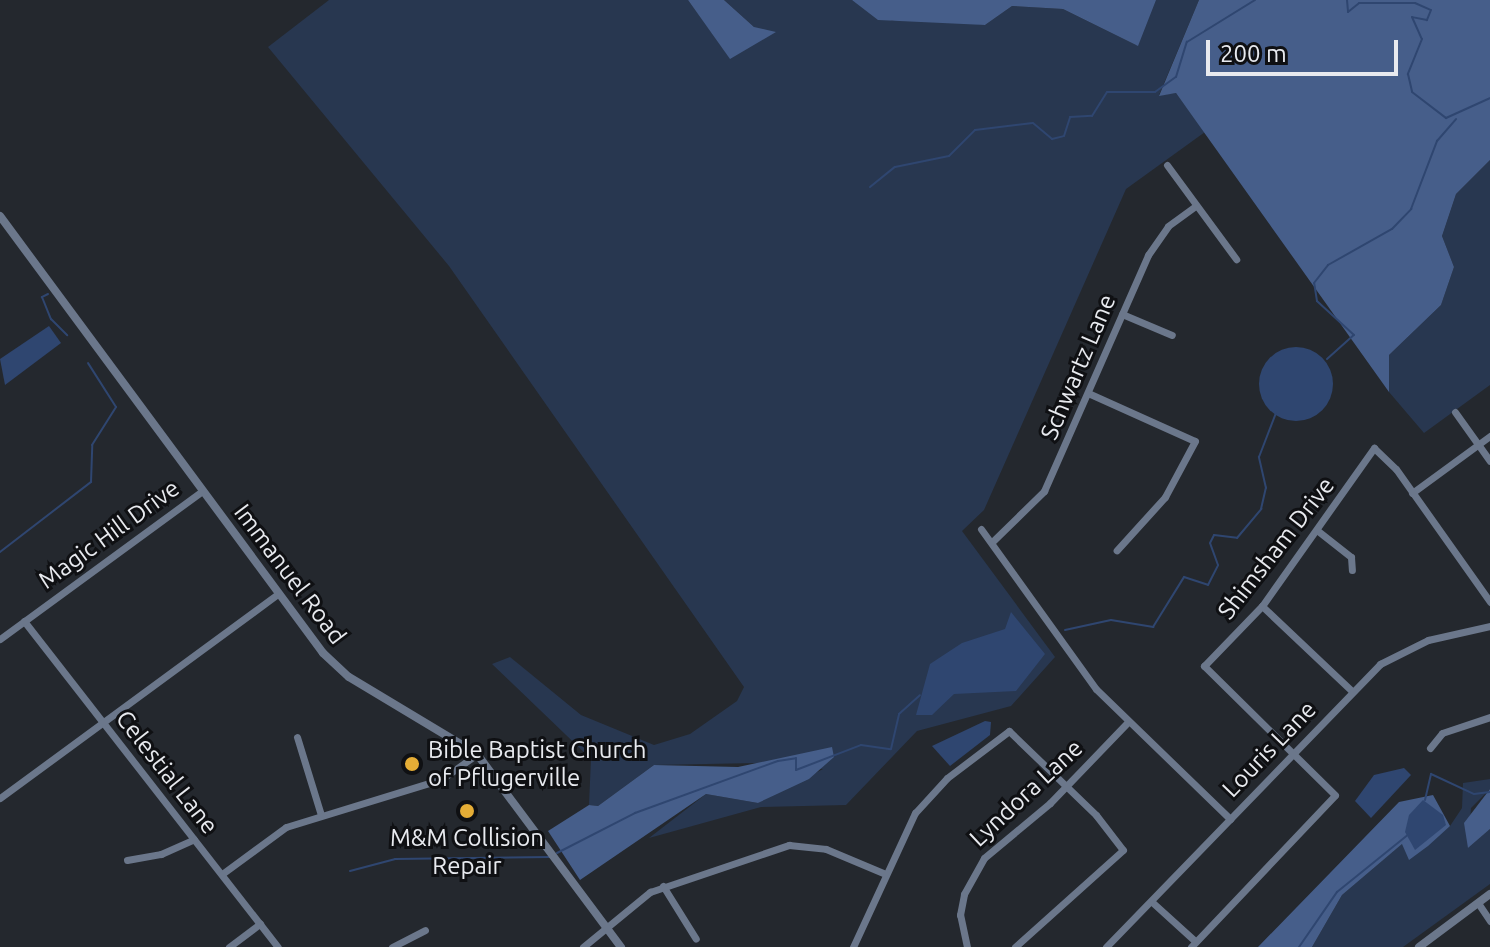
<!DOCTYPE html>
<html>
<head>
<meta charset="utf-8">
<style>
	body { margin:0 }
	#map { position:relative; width:1490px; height:947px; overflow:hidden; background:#24282e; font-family:Ubuntu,sans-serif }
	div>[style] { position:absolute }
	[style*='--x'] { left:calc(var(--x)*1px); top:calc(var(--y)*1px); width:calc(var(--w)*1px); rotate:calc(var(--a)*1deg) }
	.green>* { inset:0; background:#283750 }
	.forest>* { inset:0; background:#465e8a }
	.water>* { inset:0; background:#2f4670 }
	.round { border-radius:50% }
	.stream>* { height:2px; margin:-1px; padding:0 1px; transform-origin:1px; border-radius:1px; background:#2f4670 }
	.minor>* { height:7px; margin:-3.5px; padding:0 3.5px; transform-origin:3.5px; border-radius:3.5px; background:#6b778b }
	.tertiary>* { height:8px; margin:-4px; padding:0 4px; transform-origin:4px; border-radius:4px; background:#6b778b }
	.dots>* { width:22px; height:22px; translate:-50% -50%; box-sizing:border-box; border:4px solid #0f1013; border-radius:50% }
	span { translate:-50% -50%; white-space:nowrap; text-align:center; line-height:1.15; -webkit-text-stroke:6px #0f1013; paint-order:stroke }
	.street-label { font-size:24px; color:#e8eaef }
	.poi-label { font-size:24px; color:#e8eaef }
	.left { translate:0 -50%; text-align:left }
	.scale { position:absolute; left:1206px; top:40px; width:192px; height:36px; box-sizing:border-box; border:4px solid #e8eaef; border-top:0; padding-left:10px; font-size:24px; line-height:28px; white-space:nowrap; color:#e8eaef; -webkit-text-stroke:6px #0f1013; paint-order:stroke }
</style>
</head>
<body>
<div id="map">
	<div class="green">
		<div style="clip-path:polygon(329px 0,688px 0,730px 58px,754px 27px,724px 0,852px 0,892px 21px,915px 17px,985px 25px,1012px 6px,1063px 9px,1136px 45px,1155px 0,1199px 0,1159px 95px,1176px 93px,1205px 132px,1126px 189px,984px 510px,962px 531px,1055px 657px,1011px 706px,917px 731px,846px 805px,761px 807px,649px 838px,706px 794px,758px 803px,823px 769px,757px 763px,654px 765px,598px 806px,589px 805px,591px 759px,492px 664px,510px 657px,581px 715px,654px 745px,690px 734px,737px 701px,744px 687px,449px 266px,268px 47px)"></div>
		<div style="clip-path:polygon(1490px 160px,1490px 385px,1424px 433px,1389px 392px,1389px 355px,1441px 305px,1454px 267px,1442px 236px,1456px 194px)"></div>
		<div style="clip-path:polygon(1490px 779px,1490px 789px,1471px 808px,1468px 848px,1490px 829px,1490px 884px,1403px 947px,1312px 947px,1342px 895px,1403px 843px,1450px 826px,1462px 808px,1463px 783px)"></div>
	</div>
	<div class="forest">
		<div style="clip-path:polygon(688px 0,724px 0,754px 27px,776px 32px,730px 59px)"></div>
		<div style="clip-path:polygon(852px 0,1156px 0,1138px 46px,1063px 9px,1012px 6px,985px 25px,878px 20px)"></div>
		<div style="clip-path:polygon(1199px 0,1490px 0,1490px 160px,1456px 194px,1442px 236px,1454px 267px,1441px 305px,1389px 355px,1389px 392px,1176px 93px,1159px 96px)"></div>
		<div style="clip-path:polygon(832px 747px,834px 757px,809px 779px,758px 803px,706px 794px,580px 880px,548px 831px,589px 805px,598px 806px,654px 765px,738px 767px)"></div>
		<div style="clip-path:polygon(1490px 789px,1490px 829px,1468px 848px,1464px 823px)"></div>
		<div style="clip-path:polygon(1433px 795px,1450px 826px,1428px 846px,1409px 860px,1402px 844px,1342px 895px,1312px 947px,1258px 947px,1399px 802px)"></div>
	</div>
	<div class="water">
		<div style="clip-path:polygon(49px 326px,61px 343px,5px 385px,0 359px)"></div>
		<div class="round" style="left:1259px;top:347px;width:74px;height:74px"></div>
		<div style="clip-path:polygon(1011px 612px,1045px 654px,1016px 691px,954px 694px,932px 715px,916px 715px,930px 664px,962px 643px,1005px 629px)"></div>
		<div style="clip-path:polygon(985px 721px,991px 722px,990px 735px,950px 766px,932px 746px)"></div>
		<div style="clip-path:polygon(1404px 768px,1411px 775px,1371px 818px,1355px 801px,1374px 775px)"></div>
		<div style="clip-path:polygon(1423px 800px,1443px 815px,1446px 825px,1415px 850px,1405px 832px,1409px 815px)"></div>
	</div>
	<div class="stream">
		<div style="--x:1347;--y:0;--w:12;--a:85"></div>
		<div style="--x:1348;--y:12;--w:14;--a:-39"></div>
		<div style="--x:1359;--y:3;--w:56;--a:0"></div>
		<div style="--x:1415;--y:3;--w:17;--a:24"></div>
		<div style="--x:1431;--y:10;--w:11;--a:112"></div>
		<div style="--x:1427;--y:20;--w:15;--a:-169"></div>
		<div style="--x:1412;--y:17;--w:24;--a:66"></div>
		<div style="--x:1422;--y:39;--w:38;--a:112"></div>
		<div style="--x:1408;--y:74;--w:18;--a:77"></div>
		<div style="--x:1412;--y:92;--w:43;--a:37.4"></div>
		<div style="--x:1446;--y:118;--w:48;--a:-24.4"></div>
		<div style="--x:870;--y:187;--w:32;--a:-39"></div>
		<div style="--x:895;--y:167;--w:55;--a:-11.5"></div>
		<div style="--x:949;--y:156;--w:37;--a:-45"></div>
		<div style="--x:975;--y:130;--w:58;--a:-6.9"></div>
		<div style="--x:1033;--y:123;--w:25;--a:40"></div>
		<div style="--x:1052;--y:139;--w:12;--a:-14"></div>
		<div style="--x:1064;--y:136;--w:20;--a:-72"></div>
		<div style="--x:1070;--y:117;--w:22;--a:-3"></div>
		<div style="--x:1092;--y:116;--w:28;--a:-58"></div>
		<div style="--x:1107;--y:92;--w:48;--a:0"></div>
		<div style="--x:1155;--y:92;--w:26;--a:-36"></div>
		<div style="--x:1176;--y:77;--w:37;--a:-73"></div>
		<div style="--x:1187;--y:42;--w:80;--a:-31.7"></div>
		<div style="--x:48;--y:294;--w:7;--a:153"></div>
		<div style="--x:42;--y:297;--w:24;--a:68"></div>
		<div style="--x:51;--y:319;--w:23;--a:45"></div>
		<div style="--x:1327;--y:359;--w:36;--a:-42"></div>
		<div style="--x:1354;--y:335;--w:50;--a:-137.4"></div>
		<div style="--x:1317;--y:301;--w:18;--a:-99"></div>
		<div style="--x:1314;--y:283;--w:23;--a:-52"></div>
		<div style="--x:1328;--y:265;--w:73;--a:-29.4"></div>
		<div style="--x:1392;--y:229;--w:28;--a:-46"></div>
		<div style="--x:1411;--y:209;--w:73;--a:-69.1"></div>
		<div style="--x:1437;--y:141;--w:29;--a:-49"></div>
		<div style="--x:0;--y:552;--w:115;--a:-37.6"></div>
		<div style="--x:91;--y:482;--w:37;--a:-88"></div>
		<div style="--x:92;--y:445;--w:45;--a:-57.7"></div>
		<div style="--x:116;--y:407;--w:52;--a:-122.5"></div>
		<div style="--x:1065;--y:630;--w:47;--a:-12.3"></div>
		<div style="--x:1111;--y:620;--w:43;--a:9.5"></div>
		<div style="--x:1153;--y:627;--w:59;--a:-58.2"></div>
		<div style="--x:1184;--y:577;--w:25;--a:18"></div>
		<div style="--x:1208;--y:585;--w:22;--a:-63"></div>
		<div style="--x:1218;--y:565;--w:23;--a:-110"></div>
		<div style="--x:1210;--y:543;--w:9;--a:-63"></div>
		<div style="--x:1214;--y:535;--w:23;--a:7"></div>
		<div style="--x:1237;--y:538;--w:38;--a:-50"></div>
		<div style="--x:1261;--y:509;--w:22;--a:-77"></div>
		<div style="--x:1266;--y:488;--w:32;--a:-103"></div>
		<div style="--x:1259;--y:457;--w:47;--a:-68.9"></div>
		<div style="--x:1425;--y:800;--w:27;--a:-77"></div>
		<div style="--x:1431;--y:774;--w:47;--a:24.9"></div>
		<div style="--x:1474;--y:794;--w:16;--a:-7"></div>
		<div style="--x:557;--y:853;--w:88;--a:-27.1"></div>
		<div style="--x:635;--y:813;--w:152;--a:-20"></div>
		<div style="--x:778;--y:761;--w:18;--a:-9"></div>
		<div style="--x:796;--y:758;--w:12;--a:90"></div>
		<div style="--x:796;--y:770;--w:70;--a:-21"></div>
		<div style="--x:861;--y:745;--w:30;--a:8"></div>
		<div style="--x:891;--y:749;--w:36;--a:-77"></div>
		<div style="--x:899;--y:714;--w:28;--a:-42"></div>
		<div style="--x:350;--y:871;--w:47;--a:-14.9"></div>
		<div style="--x:395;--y:859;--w:155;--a:-0.7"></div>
		<div style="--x:1299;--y:947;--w:67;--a:-55.4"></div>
		<div style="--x:1337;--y:892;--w:92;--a:-38.9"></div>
	</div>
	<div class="minor">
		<div style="--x:1167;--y:165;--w:117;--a:53.7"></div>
		<div style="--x:1122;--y:314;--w:54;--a:22.8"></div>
		<div style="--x:1088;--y:393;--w:117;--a:24.2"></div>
		<div style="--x:1195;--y:441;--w:64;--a:118.2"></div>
		<div style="--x:1165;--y:497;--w:72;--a:132.2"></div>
		<div style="--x:1455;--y:412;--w:60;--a:54.5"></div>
		<div style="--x:1412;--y:493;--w:97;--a:-36.2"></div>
		<div style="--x:981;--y:529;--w:197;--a:54.3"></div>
		<div style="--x:1096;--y:689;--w:187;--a:44.1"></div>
		<div style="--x:1318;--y:531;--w:42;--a:38.2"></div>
		<div style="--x:1351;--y:557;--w:13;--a:86"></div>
		<div style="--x:992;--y:542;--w:73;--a:-44.4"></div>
		<div style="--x:1044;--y:491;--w:258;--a:-66.2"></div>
		<div style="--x:1148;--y:255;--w:35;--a:-55"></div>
		<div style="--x:1168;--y:226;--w:34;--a:-36"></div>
		<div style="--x:1262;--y:606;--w:124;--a:43.4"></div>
		<div style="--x:24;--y:621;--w:413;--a:52.1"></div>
		<div style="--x:0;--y:639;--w:250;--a:-36.2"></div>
		<div style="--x:297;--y:737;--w:82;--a:72.9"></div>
		<div style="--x:1430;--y:748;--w:19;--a:-51"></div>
		<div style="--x:1442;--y:733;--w:51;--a:-18.4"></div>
		<div style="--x:0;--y:798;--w:345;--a:-36.3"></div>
		<div style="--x:127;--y:860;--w:35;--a:-10"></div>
		<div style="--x:161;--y:854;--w:36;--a:-24"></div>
		<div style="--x:222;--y:874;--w:79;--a:-36.3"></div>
		<div style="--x:286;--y:827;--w:163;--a:-17.1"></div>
		<div style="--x:442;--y:779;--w:43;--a:-35.5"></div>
		<div style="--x:663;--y:886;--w:62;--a:58.1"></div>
		<div style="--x:1152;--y:902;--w:59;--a:42.3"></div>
		<div style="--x:1478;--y:903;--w:22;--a:56"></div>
		<div style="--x:229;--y:947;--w:39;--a:-37"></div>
		<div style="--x:392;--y:947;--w:37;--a:-27"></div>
		<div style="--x:583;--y:947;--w:87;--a:-39.4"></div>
		<div style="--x:650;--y:892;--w:147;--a:-18.7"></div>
		<div style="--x:789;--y:845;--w:37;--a:6"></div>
		<div style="--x:826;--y:849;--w:62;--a:22.8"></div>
		<div style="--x:853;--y:947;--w:148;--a:-65.2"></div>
		<div style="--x:915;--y:813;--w:47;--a:-47.6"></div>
		<div style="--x:947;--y:778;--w:78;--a:-37.2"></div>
		<div style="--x:1009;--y:731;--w:121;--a:44"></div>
		<div style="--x:1096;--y:815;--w:44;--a:52.4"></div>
		<div style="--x:1123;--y:850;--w:145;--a:138.1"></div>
		<div style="--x:967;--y:947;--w:33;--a:-102"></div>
		<div style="--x:960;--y:915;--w:21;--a:-79"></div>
		<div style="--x:964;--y:894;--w:41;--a:-60.9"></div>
		<div style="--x:984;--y:858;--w:86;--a:-39.8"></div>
		<div style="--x:1050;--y:803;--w:112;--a:-46.1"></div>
		<div style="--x:1106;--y:947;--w:394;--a:-45.9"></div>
		<div style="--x:1380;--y:664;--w:54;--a:-26.6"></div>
		<div style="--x:1428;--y:640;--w:64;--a:-12.7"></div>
		<div style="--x:1191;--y:947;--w:209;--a:-46.5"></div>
		<div style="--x:1335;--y:795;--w:184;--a:-135.4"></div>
		<div style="--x:1204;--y:666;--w:83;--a:-46"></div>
		<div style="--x:1262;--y:606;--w:194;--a:-54.7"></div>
		<div style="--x:1374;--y:448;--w:30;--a:44"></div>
		<div style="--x:1396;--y:469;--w:163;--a:54.7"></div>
	</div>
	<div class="tertiary">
		<div style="--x:0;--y:216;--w:543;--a:53.53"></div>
		<div style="--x:323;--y:653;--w:35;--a:43"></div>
		<div style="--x:349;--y:677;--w:149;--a:31"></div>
		<div style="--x:477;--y:754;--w:241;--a:53.3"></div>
		<div style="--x:1419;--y:947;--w:89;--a:-36.7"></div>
	</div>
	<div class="dots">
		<div style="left:412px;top:764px;background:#e5ad36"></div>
		<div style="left:467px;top:811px;background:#e5ad36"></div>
	</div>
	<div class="street-label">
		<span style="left:1078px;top:367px;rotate:-67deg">Schwartz Lane</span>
		<span style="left:109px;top:534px;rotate:-36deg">Magic Hill Drive</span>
		<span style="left:1276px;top:548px;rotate:-52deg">Shimsham Drive</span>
		<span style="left:290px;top:574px;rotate:53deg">Immanuel Road</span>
		<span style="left:1269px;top:749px;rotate:-46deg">Louris Lane</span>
		<span style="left:167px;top:772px;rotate:52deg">Celestial Lane</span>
		<span style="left:1026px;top:793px;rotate:-43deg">Lyndora Lane</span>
	</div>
	<div class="poi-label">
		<span class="left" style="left:428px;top:764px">Bible Baptist Church<br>of Pflugerville</span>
		<span style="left:467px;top:852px">M&amp;M Collision<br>Repair</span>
	</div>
	<div class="scale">200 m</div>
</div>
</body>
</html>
